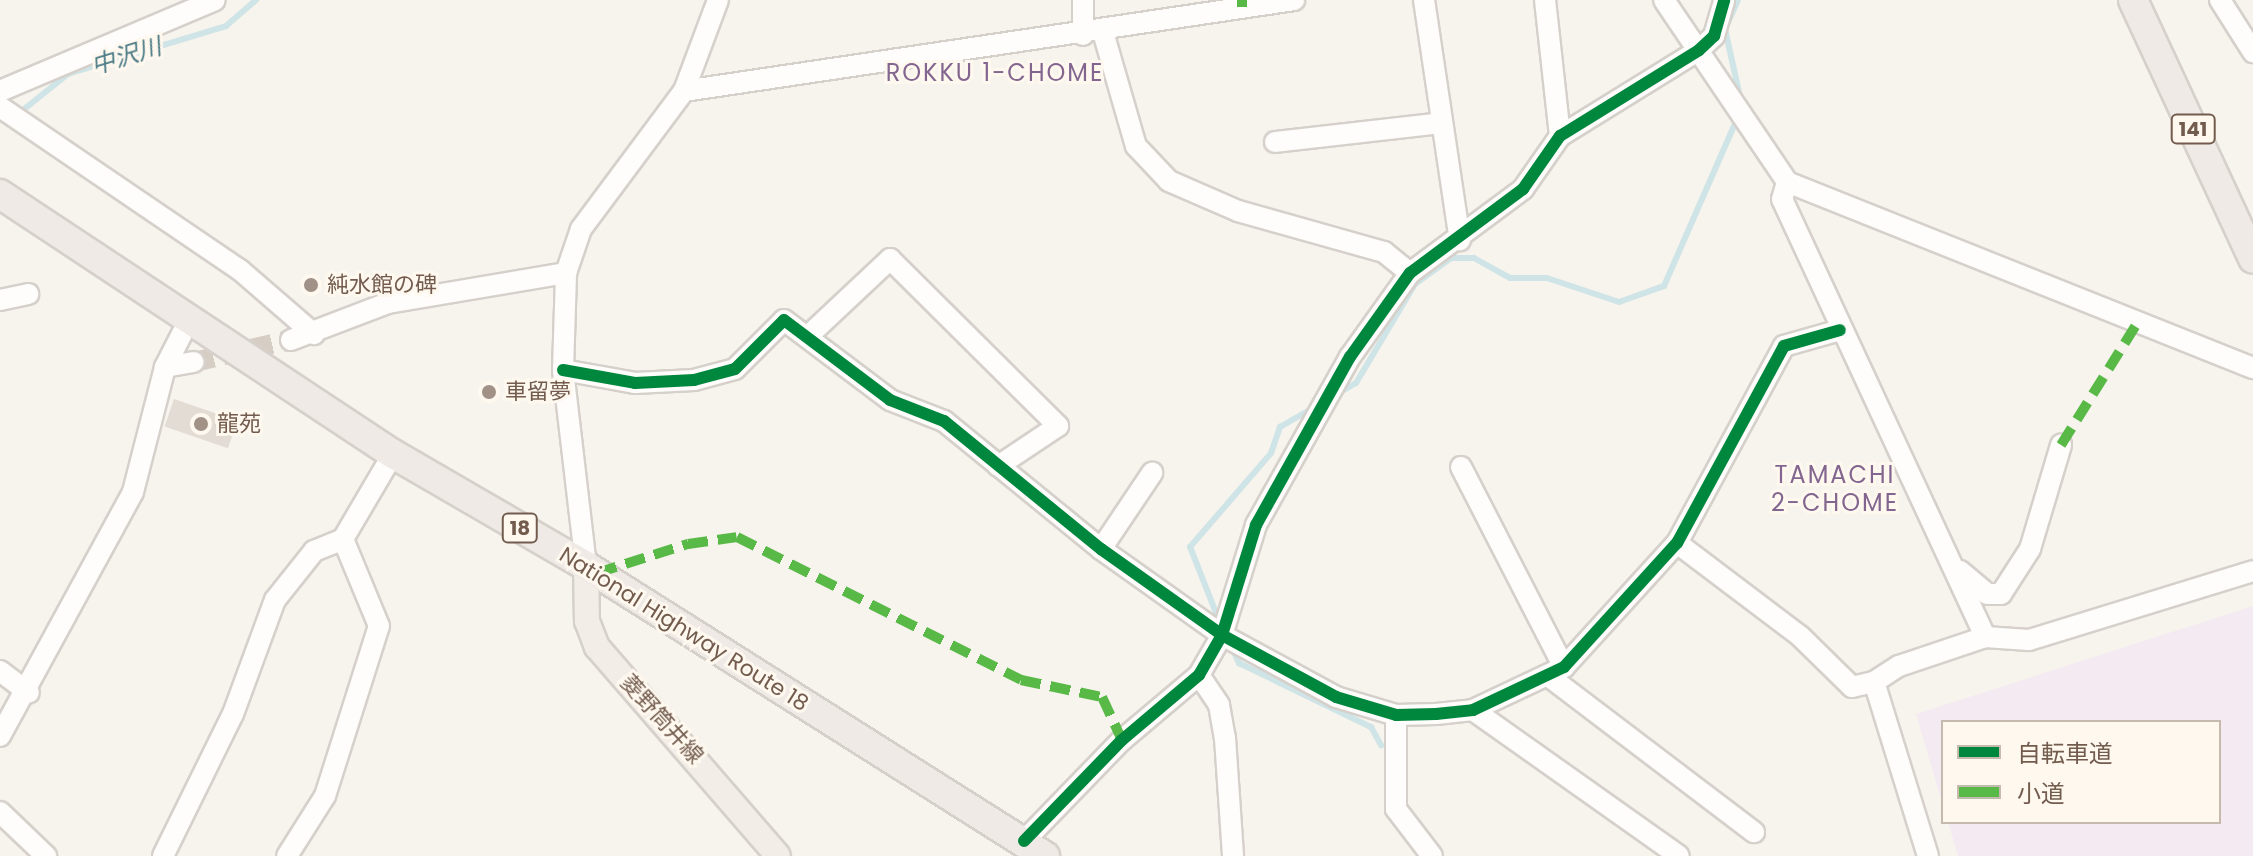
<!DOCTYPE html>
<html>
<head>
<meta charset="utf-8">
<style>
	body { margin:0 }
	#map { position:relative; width:2253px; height:856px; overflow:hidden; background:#f7f3ed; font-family:Poppins,"Noto Sans JP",sans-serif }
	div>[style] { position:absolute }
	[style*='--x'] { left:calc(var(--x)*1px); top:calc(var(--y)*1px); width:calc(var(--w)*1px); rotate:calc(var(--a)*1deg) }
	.education>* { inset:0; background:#f4ebf2 }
	.stream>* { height:6px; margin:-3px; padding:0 3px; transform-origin:3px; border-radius:3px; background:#cfe4e6 }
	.building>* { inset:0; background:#e3dcd4; transform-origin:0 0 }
	.minor-tunnel>* { height:20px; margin-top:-10px; transform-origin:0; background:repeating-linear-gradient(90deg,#d6cdc5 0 20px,transparent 0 30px) }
	.roads { filter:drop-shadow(2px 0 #d6d0cb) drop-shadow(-2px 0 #d6d0cb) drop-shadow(0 2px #d6d0cb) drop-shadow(0 -2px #d6d0cb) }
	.minor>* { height:20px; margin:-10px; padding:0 10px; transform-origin:10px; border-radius:10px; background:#fefdfc }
	.major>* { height:24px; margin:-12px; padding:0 12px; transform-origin:12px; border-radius:12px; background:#f2eee7 }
	.highway>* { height:28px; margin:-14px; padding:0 14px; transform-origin:14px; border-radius:14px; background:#f0eae6 }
	.quiet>* { height:10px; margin-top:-5px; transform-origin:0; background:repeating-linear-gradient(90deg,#58b947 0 20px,transparent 0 30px) }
	.cycleway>* { height:12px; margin:-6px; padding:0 6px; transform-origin:6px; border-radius:6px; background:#00873e }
	.dots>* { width:22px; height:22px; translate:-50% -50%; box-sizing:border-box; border:4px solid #fef8ef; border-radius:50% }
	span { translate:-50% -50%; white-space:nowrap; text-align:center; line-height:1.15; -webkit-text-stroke:6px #fef8ef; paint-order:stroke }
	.shield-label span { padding:2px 6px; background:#fef8ef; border:2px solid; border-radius:6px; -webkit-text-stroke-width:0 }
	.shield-label { font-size:20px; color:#735c4e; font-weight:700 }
	.poi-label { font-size:22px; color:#735c4e }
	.left { translate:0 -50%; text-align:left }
	.street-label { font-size:22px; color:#735c4e }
	.water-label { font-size:24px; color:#4a7a85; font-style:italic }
	.neighbourhood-label { font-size:24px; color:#82668f; letter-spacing:2px }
	.legend { position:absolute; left:1941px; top:720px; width:280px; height:104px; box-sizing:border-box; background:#fef8ef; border:2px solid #c6baaf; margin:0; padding:10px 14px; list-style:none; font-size:24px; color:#735c4e }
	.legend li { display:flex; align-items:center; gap:16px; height:40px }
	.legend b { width:40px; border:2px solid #c6baaf }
</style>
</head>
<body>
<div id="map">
	<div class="education">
		<div style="clip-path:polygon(2253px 606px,2253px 856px,1958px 856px,1948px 822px,2219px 822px,2219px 722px,1943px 722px,1943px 806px,1916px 714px)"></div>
	</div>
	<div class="stream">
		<div style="--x:1738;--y:0;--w:32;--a:114"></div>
		<div style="--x:1725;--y:29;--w:74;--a:77.5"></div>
		<div style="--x:18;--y:114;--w:64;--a:-38.7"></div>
		<div style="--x:68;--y:74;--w:165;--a:-16.9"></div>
		<div style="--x:226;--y:26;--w:40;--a:-41"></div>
		<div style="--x:1337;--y:394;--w:22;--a:-30"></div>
		<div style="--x:1356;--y:383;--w:115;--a:-59.2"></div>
		<div style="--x:1415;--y:284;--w:44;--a:-35.8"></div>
		<div style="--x:1451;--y:258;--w:23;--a:0"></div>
		<div style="--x:1474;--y:258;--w:41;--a:29.1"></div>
		<div style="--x:1510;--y:278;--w:37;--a:0"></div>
		<div style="--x:1547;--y:278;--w:76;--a:18.4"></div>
		<div style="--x:1619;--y:302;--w:48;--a:-19.6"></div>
		<div style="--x:1664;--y:286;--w:182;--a:-66.4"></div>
		<div style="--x:1220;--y:623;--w:82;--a:-111.5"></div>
		<div style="--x:1190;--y:547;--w:124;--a:-49.2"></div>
		<div style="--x:1271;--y:453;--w:28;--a:-71"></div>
		<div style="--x:1280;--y:427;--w:38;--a:-30"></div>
		<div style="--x:1232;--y:648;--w:17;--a:65"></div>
		<div style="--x:1239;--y:663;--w:147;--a:25.9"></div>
		<div style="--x:1371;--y:727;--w:21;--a:61"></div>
	</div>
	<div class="building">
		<div style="left:174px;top:399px;width:67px;height:29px;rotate:19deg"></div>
	</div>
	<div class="minor-tunnel">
		<div style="--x:194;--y:362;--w:116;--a:-13"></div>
	</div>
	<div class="roads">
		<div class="minor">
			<div style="--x:1083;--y:0;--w:35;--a:90"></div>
			<div style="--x:1424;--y:0;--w:243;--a:81.5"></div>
			<div style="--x:1545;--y:0;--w:137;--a:83.7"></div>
			<div style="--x:1664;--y:0;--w:220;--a:55.9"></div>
			<div style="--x:1787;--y:182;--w:502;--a:21.76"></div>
			<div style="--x:2220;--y:0;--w:62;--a:57.6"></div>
			<div style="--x:1103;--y:32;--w:119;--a:73.9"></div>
			<div style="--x:1136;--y:146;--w:48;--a:46.7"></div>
			<div style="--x:1169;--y:181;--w:75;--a:23.5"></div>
			<div style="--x:1238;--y:211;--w:152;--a:15.7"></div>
			<div style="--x:1384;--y:252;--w:33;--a:39"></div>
			<div style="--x:0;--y:91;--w:233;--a:-22.9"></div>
			<div style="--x:684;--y:91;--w:617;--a:-8.48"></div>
			<div style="--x:0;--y:107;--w:290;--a:34.2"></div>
			<div style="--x:240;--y:270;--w:98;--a:40.9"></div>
			<div style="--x:1275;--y:142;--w:168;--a:-6.5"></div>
			<div style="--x:1787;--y:182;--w:18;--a:106"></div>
			<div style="--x:1782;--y:199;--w:483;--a:65.1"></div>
			<div style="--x:0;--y:300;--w:29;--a:-12"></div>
			<div style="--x:807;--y:337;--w:114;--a:-43.2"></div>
			<div style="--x:890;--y:259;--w:237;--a:44.8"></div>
			<div style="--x:1058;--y:426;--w:72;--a:146.3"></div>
			<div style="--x:291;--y:340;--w:104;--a:-20.9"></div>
			<div style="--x:388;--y:303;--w:181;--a:-9.6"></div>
			<div style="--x:165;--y:367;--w:29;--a:-10"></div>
			<div style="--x:563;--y:370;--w:73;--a:10.2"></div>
			<div style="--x:635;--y:383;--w:59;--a:-2.9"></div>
			<div style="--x:694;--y:380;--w:42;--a:-15"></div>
			<div style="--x:735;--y:369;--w:69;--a:-45"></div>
			<div style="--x:784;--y:320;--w:133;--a:37"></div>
			<div style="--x:890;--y:400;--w:58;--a:21.3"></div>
			<div style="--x:944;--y:421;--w:203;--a:39.2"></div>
			<div style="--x:1101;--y:549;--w:148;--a:35.4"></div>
			<div style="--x:1222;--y:635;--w:130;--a:28.5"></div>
			<div style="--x:1336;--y:697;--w:63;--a:16.7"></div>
			<div style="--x:1396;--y:715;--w:40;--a:-1.4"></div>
			<div style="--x:1436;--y:714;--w:37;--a:-6"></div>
			<div style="--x:1473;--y:710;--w:101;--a:-25.3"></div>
			<div style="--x:1564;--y:667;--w:168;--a:-47.7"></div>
			<div style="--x:1677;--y:543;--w:224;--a:-61.5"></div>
			<div style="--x:1784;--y:346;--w:58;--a:-15.9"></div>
			<div style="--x:1461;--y:467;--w:225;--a:62.8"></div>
			<div style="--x:1677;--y:543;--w:154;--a:37.1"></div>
			<div style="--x:1800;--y:636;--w:73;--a:44.4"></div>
			<div style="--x:1852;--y:687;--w:23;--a:-13"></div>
			<div style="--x:1101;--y:549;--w:92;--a:-56.1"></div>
			<div style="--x:586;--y:566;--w:197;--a:-96.7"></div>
			<div style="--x:563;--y:370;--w:97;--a:-88.2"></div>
			<div style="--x:566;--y:273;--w:46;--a:-71.2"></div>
			<div style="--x:581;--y:229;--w:172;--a:-53.3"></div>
			<div style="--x:684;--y:91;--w:97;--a:-69.5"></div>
			<div style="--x:1960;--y:571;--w:35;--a:40"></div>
			<div style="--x:1987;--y:594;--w:14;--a:0"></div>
			<div style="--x:2001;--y:594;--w:54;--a:-57.2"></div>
			<div style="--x:2030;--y:549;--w:109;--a:-73.4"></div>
			<div style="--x:0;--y:671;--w:36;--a:37"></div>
			<div style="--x:1199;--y:675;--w:36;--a:56"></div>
			<div style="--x:1219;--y:705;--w:34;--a:80"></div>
			<div style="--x:1225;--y:738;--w:118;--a:86.1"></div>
			<div style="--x:1551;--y:678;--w:255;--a:37.2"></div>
			<div style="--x:1473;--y:710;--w:252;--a:35.3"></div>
			<div style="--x:1396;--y:715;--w:94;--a:90"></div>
			<div style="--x:1396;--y:809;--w:59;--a:52.5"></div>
			<div style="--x:0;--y:736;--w:278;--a:-61.4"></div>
			<div style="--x:133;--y:492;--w:129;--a:-75.6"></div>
			<div style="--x:165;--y:367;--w:53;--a:-62.9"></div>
			<div style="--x:0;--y:812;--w:64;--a:43.7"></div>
			<div style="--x:1024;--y:841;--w:141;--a:-45.9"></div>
			<div style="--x:1122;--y:740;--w:101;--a:-40.2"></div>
			<div style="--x:1199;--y:675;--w:46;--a:-60.1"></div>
			<div style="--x:1222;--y:635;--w:115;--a:-72.8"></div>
			<div style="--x:1256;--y:525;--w:193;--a:-60.8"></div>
			<div style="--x:1350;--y:357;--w:103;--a:-54.5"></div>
			<div style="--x:1410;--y:273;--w:141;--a:-36.6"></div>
			<div style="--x:1523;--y:189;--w:65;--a:-55.1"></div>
			<div style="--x:1560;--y:136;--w:163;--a:-31.7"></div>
			<div style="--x:1699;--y:50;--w:21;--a:-43"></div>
			<div style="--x:1714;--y:36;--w:37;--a:-74"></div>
			<div style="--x:163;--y:856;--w:158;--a:-63.8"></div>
			<div style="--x:233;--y:714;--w:121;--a:-69.8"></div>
			<div style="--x:275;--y:600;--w:63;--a:-51.5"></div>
			<div style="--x:314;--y:551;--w:31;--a:-22"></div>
			<div style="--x:343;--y:539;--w:99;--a:-59.5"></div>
			<div style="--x:287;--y:856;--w:71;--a:-57.7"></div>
			<div style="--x:325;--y:796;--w:178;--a:-72.4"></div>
			<div style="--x:379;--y:626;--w:94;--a:-112.5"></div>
			<div style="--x:1928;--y:856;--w:182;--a:-107.2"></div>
			<div style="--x:1874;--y:682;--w:30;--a:-33"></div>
			<div style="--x:1899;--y:666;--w:91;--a:-18.6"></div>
			<div style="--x:1985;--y:637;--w:44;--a:3.9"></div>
			<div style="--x:2029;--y:640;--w:234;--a:-17.1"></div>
		</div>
		<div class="major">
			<div style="--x:586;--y:566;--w:55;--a:89"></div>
			<div style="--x:587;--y:621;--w:28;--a:69"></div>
			<div style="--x:597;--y:647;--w:276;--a:49.1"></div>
		</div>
		<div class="highway">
			<div style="--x:2133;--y:0;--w:285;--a:65.1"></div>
			<div style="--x:0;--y:194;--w:471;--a:33.5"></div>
			<div style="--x:393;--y:454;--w:223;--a:30.1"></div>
			<div style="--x:586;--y:566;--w:543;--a:32.29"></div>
		</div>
	</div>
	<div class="quiet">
		<div style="--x:1242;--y:7;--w:7;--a:-90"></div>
		<div style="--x:2061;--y:445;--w:145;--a:-58"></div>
		<div style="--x:597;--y:573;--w:96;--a:-17.7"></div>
		<div style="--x:688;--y:544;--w:49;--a:-8.1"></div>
		<div style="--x:737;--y:537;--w:318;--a:26.7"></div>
		<div style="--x:1021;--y:680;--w:83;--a:11.9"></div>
		<div style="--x:1102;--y:697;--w:47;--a:65.1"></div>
	</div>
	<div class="cycleway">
		<div style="--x:563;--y:370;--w:73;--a:10.2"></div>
		<div style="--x:635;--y:383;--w:59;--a:-2.9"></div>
		<div style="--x:694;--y:380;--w:42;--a:-15"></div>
		<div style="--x:735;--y:369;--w:69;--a:-45"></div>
		<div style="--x:784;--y:320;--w:133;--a:37"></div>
		<div style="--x:890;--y:400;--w:58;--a:21.3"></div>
		<div style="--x:944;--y:421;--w:203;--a:39.2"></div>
		<div style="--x:1101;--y:549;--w:148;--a:35.4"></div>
		<div style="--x:1222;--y:635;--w:130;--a:28.5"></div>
		<div style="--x:1336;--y:697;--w:63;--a:16.7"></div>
		<div style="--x:1396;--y:715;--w:40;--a:-1.4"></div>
		<div style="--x:1436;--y:714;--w:37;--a:-6"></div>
		<div style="--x:1473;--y:710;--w:101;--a:-25.3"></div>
		<div style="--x:1564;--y:667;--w:168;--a:-47.7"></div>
		<div style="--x:1677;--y:543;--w:224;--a:-61.5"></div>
		<div style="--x:1784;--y:346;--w:58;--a:-15.9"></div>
		<div style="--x:1024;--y:841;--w:141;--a:-45.9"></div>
		<div style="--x:1122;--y:740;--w:101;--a:-40.2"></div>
		<div style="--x:1199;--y:675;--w:46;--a:-60.1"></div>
		<div style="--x:1222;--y:635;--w:115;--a:-72.8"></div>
		<div style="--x:1256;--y:525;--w:193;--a:-60.8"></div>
		<div style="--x:1350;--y:357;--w:103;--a:-54.5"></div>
		<div style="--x:1410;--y:273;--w:141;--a:-36.6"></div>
		<div style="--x:1523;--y:189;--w:65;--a:-55.1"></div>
		<div style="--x:1560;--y:136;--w:163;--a:-31.7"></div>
		<div style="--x:1699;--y:50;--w:21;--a:-43"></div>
		<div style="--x:1714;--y:36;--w:37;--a:-74"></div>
	</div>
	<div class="dots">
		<div style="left:311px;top:285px;background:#a19186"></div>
		<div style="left:489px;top:392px;background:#a19186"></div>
		<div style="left:201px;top:424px;background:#a19186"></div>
	</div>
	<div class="shield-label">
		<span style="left:2193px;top:129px">141</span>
		<span style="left:520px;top:528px">18</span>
	</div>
	<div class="poi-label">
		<span class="left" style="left:327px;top:285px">純水館の碑</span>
		<span class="left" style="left:505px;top:392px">車留夢</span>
		<span class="left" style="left:217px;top:424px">龍苑</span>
	</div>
	<div class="street-label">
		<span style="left:684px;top:629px;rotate:32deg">National Highway Route 18</span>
		<span style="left:662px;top:719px;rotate:48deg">菱野筒井線</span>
	</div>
	<div class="water-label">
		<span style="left:126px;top:56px;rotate:-17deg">中沢川</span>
	</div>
	<div class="neighbourhood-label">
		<span style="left:995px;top:73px">ROKKU 1-CHOME</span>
		<span style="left:1835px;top:489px">TAMACHI<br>2-CHOME</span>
	</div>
	<ul class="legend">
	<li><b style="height:10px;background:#00873e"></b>自転車道</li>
	<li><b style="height:10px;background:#58b947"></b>小道</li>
	</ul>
</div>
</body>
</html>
